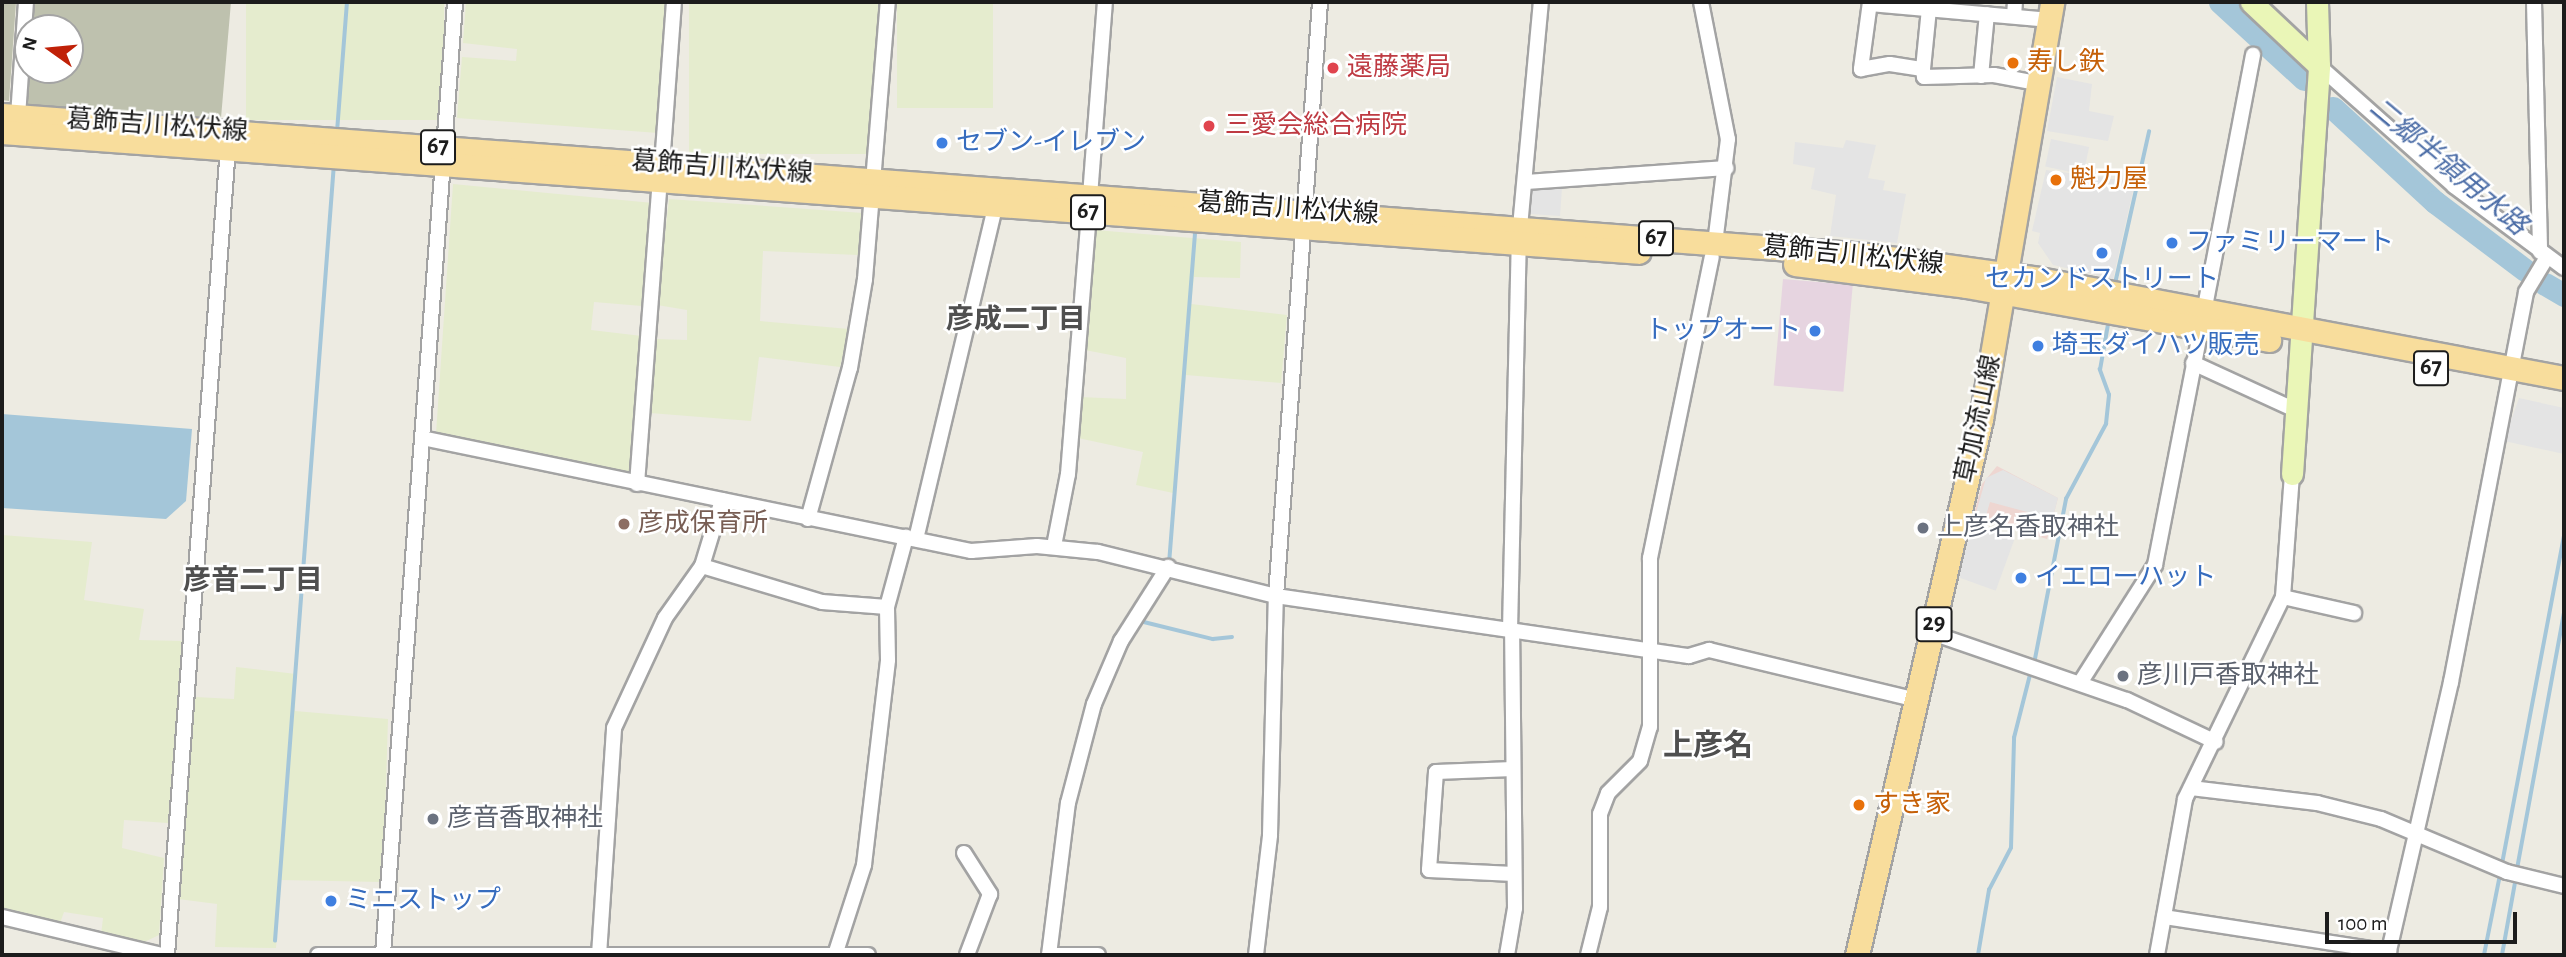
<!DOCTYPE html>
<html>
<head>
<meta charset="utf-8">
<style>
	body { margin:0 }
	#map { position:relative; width:2566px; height:957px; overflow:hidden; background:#edebe2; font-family:"Alegreya Sans","Noto Sans JP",sans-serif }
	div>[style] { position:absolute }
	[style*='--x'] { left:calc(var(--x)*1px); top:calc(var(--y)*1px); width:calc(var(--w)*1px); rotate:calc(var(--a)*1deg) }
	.commercial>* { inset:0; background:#eed6d1 }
	.industrial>* { inset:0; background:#e6d4e0; transform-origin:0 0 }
	.construction>* { inset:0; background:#bec1ae }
	.farmland>* { inset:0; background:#e5ecce; transform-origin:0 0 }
	.parking>* { inset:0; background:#e4e4e4; transform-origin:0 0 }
	.water>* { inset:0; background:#a4c6d9 }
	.stream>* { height:3.5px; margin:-1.75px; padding:0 1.75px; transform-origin:1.75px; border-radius:1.75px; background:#a4c6d9 }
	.river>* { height:23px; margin:-11.5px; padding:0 11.5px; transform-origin:11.5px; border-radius:11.5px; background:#a4c6d9 }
	.roads { filter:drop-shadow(2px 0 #a3a3a3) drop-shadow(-2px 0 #a3a3a3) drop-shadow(0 2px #a3a3a3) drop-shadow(0 -2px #a3a3a3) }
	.street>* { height:14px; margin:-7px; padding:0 7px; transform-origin:7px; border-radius:7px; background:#fff }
	.secondary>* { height:21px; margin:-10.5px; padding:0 10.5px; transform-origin:10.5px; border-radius:10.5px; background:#eaf6b7 }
	.primary>* { height:23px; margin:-11.5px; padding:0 11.5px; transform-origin:11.5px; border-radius:11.5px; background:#f8dd9c }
	.dots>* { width:19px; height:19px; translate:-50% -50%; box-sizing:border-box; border:4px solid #fff; border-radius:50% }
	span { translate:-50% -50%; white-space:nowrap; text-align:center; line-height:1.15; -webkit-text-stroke:5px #fff; paint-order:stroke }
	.shield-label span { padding:2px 5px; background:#fff; border:2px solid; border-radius:5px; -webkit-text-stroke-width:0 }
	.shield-label { font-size:24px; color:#1c1c1c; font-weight:700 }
	.food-label { font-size:26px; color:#c56008 }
	.left { translate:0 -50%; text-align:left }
	.health-label { font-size:26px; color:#be3a42 }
	.street-label { font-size:26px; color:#1c1c1c }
	.shop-label { font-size:26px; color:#366cbe }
	.right { translate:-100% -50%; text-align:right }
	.education-label { font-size:26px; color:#785e54 }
	.worship-label { font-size:26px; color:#5b616d }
	.water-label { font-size:28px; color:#4d6ea7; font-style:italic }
	.neighbourhood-label { font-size:28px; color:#4f4f4f; font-weight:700 }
	.quarter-label { font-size:30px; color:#4f4f4f; font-weight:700 }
	.frame { position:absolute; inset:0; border:4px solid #1c1c1c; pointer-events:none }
	.north { position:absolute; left:14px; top:14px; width:70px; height:70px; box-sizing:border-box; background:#fff; border:2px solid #a4a4a4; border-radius:50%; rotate:285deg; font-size:19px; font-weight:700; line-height:28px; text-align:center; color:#1c1c1c }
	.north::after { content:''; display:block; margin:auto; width:24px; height:32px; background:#c02108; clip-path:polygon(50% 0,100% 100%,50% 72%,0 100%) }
	.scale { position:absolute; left:2325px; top:912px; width:192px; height:32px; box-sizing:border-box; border:4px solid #1c1c1c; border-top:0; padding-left:9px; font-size:21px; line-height:24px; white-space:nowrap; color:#1c1c1c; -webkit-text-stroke:5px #fff; paint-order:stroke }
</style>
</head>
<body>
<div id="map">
	<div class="commercial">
		<div style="clip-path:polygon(1997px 466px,2058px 498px,2047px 539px,1973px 517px,1982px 484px)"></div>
	</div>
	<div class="industrial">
		<div style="left:1783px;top:279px;width:70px;height:107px;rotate:5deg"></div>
	</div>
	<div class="construction">
		<div style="clip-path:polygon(2px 2px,16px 2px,9px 101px,2px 100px)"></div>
		<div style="clip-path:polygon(33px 2px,231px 2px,221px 118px,24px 104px,28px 70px,70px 70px,70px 28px,31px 28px)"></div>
	</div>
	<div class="farmland">
		<div style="left:246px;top:2px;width:198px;height:118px"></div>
		<div style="clip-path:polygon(466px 2px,668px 2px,658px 133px,457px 118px,462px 57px,516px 61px,517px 49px,463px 43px)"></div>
		<div style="left:689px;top:2px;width:191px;height:152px"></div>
		<div style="left:897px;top:2px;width:96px;height:106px"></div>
		<div style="clip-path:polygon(453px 184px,653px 203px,642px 306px,594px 302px,591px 330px,642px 336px,632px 477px,436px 434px)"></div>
		<div style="clip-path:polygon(669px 199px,863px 213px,858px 255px,763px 251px,760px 321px,849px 329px,840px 367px,759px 357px,751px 421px,650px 413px,655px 339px,687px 340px,687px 310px,657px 305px)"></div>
		<div style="clip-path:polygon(1095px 230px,1241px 242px,1240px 278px,1194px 277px,1191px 304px,1287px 315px,1281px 383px,1186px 375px,1173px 493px,1136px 485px,1143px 452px,1078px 438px,1079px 397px,1126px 399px,1126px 358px,1085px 350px)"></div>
		<div style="clip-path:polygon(2px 535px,92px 542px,84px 600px,144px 609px,139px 640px,183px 641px,168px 823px,124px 820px,122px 848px,164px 858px,159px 935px,138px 945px,101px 935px,103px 918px,64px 912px,59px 926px,2px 911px)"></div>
		<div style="clip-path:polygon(236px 667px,296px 674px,295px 711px,388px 719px,383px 882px,281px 880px,276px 948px,215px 947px,217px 904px,178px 899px,195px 697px,234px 699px)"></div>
	</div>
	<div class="parking">
		<div style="clip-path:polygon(2057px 77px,2092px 84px,2089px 111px,2114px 116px,2108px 141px,2047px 131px)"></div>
		<div style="left:2051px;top:139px;width:39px;height:28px;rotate:12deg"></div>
		<div style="clip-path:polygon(1846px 140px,1876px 145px,1868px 178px,1885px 181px,1883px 190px,1906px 194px,1897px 243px,1830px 236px,1836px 195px,1811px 189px,1815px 168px,1793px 164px,1795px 142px,1843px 148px)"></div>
		<div style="clip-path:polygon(2046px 170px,2135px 182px,2113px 279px,2053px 265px,2038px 243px,2040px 233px,2032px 231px)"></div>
		<div style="left:1562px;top:188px;width:28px;height:33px;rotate:94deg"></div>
		<div style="clip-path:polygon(2519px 398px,2564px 408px,2564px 454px,2504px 441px)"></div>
		<div style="clip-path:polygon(2003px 470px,2058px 498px,2048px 535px,2038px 532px,2042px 516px,1990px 502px,1985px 519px,1975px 516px,1986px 478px)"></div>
		<div style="left:1970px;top:524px;width:47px;height:54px;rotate:20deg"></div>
	</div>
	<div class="water">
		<div style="clip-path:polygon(2px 414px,192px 429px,186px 501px,166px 519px,2px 508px)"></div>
	</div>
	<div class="stream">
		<div style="--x:337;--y:132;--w:130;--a:-85.6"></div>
		<div style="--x:2115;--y:284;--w:156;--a:-77.4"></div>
		<div style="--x:1169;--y:564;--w:331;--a:-85.5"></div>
		<div style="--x:1140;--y:621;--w:75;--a:13.9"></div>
		<div style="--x:1213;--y:639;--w:19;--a:-6"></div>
		<div style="--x:2034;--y:664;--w:168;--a:-79"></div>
		<div style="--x:2066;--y:499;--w:85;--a:-61.9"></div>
		<div style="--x:2106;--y:424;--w:29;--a:-84"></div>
		<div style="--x:2109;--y:395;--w:27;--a:-110"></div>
		<div style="--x:2100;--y:370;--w:52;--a:-80"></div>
		<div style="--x:2502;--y:864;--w:333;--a:-79.3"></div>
		<div style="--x:2517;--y:869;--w:260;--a:-79.6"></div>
		<div style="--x:275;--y:941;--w:779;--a:-85.66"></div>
		<div style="--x:1978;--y:955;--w:66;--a:-80.4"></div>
		<div style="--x:1989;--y:890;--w:47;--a:-62.4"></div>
		<div style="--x:2011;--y:848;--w:110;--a:-88.4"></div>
		<div style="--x:2014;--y:738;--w:69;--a:-75.8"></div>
		<div style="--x:2484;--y:955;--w:82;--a:-78.7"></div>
		<div style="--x:2502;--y:955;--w:79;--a:-79.8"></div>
	</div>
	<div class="river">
		<div style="--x:2220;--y:2;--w:114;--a:42.5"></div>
		<div style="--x:2333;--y:108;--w:139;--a:42.7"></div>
		<div style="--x:2435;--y:202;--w:113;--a:37.1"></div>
		<div style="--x:2545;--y:284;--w:22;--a:30"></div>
	</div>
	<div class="roads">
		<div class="street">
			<div style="--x:1701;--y:2;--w:140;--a:78.9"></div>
			<div style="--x:1728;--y:139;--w:105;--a:97.1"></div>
			<div style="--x:1870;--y:2;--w:68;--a:97.7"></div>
			<div style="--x:1861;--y:69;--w:29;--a:-10"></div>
			<div style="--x:1890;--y:64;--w:33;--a:9"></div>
			<div style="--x:1923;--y:69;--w:8;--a:83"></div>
			<div style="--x:1924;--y:77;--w:70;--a:-1.6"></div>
			<div style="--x:1994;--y:75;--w:48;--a:10.8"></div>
			<div style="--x:2534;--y:2;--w:250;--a:88.6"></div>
			<div style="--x:1870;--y:4;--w:181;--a:5.1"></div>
			<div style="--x:2014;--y:16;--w:14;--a:-86"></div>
			<div style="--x:2319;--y:66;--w:181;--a:41.6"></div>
			<div style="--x:2454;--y:186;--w:137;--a:36.7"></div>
			<div style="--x:1923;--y:69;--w:60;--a:-84.3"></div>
			<div style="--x:1981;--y:76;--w:62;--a:-84.5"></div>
			<div style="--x:18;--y:116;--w:114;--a:-86"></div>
			<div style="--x:662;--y:165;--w:163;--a:-85.8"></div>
			<div style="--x:1526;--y:182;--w:201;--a:-4"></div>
			<div style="--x:1090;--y:196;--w:195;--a:-85.6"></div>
			<div style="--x:1520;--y:227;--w:226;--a:-84.7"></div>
			<div style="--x:2204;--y:312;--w:262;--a:-79.2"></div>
			<div style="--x:2193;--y:363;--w:112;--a:24.7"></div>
			<div style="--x:422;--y:438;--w:561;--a:11.63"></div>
			<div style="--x:971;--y:551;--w:66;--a:-4.3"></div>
			<div style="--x:1037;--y:546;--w:61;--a:5.6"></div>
			<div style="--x:1098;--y:552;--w:183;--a:13.9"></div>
			<div style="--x:1276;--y:596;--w:417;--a:8.3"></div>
			<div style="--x:1689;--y:656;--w:21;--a:-17"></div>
			<div style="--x:1709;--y:650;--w:214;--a:13.5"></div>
			<div style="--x:637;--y:484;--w:305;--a:-85.7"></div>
			<div style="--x:808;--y:519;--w:157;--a:-74.5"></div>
			<div style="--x:850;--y:368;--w:90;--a:-80.4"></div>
			<div style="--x:865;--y:279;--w:278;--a:-85.3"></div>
			<div style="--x:916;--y:539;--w:344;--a:-76.6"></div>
			<div style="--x:1054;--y:546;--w:73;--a:-79"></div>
			<div style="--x:1068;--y:474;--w:263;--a:-85.4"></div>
			<div style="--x:702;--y:566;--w:125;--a:16.7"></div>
			<div style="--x:822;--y:602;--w:65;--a:4.4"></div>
			<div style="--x:2283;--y:597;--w:73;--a:12.7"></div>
			<div style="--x:1510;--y:630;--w:386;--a:-88.7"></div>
			<div style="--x:1932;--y:633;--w:206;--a:19"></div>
			<div style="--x:2127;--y:700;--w:98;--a:25.3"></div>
			<div style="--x:2080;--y:683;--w:140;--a:-57.6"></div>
			<div style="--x:2155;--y:565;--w:240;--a:-79"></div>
			<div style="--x:1513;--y:769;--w:77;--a:177.8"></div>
			<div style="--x:1436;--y:772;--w:98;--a:94.1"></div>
			<div style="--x:1429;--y:870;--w:85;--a:2.7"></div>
			<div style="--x:2191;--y:788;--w:127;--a:6.8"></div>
			<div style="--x:2317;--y:803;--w:66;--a:14"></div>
			<div style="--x:2381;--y:819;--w:137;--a:22.8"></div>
			<div style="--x:2507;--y:872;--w:59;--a:13.8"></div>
			<div style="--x:964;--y:853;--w:49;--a:57.6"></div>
			<div style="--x:990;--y:894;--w:65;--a:110.7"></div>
			<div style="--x:2;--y:917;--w:163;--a:13.4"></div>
			<div style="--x:2164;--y:917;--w:228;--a:8.8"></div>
			<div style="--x:383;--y:954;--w:955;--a:-85.67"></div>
			<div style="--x:167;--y:955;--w:809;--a:-85.68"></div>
			<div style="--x:318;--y:955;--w:550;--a:0"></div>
			<div style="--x:599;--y:955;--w:227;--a:-86.2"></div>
			<div style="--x:614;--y:728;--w:121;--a:-65.1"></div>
			<div style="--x:665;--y:618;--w:64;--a:-54.6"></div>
			<div style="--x:702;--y:566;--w:69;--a:-73.1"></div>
			<div style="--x:835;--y:955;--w:95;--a:-72.1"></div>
			<div style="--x:864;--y:865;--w:206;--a:-83.3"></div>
			<div style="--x:888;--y:660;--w:53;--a:-91.1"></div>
			<div style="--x:887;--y:607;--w:73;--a:-74.8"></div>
			<div style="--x:1049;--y:955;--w:153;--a:-82.9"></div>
			<div style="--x:1068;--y:803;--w:102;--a:-75.3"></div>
			<div style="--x:1094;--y:704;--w:69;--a:-66.8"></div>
			<div style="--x:1121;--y:641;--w:88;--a:-57.6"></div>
			<div style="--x:1049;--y:955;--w:49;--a:0"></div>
			<div style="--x:1256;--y:955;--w:121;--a:-83.3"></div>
			<div style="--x:1270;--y:835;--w:239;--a:-88.6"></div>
			<div style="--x:1276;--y:596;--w:596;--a:-85.76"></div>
			<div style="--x:1507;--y:955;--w:48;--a:-80.3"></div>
			<div style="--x:1515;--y:908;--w:278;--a:-90.6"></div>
			<div style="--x:1588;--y:955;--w:49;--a:-76"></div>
			<div style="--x:1600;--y:907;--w:93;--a:-90"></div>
			<div style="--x:1600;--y:814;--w:22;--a:-69"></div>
			<div style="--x:1608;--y:793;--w:45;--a:-45"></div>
			<div style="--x:1640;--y:761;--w:35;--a:-74"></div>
			<div style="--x:1650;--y:727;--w:169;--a:-90"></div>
			<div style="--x:1650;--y:558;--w:307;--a:-78.4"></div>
			<div style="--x:2157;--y:955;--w:158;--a:-79.8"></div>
			<div style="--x:2185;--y:799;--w:225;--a:-64.1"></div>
			<div style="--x:2283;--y:597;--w:123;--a:-85.8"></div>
			<div style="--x:2388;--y:955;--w:280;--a:-77"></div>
			<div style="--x:2451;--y:682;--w:397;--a:-79.1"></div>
			<div style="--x:2526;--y:292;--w:41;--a:-59"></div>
		</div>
		<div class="secondary">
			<div style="--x:2251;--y:2;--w:93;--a:43.3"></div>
			<div style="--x:2292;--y:474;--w:409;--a:-86.2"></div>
			<div style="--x:2319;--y:66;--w:64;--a:-91.8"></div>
		</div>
		<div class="primary">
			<div style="--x:2;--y:115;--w:1870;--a:4.29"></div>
			<div style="--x:1867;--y:255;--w:174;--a:7.9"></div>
			<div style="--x:2039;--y:279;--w:534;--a:10.68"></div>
			<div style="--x:2;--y:132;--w:1641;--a:4.19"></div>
			<div style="--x:1795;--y:264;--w:172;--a:7.3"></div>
			<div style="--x:1966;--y:286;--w:308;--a:10.1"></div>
			<div style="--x:1857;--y:955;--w:550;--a:-76.97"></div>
			<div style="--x:1981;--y:419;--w:423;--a:-80.3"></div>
		</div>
	</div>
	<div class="dots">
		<div style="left:2013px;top:63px;background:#e8710a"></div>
		<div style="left:1333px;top:68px;background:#e0444e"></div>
		<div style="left:1209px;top:126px;background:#e0444e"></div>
		<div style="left:942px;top:143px;background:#3f7fe0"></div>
		<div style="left:2056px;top:180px;background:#e8710a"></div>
		<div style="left:2172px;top:243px;background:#3f7fe0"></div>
		<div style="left:2102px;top:253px;background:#3f7fe0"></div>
		<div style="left:1815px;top:331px;background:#3f7fe0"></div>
		<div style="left:2038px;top:346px;background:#3f7fe0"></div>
		<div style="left:624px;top:524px;background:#8d6e63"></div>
		<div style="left:1923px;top:528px;background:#6b7280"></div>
		<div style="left:2021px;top:578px;background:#3f7fe0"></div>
		<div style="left:2123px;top:676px;background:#6b7280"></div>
		<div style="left:1859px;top:805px;background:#e8710a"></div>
		<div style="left:433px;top:819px;background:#6b7280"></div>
		<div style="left:331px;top:901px;background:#3f7fe0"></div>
	</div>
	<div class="shield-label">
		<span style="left:438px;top:147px">67</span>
		<span style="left:1088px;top:212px">67</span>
		<span style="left:1656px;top:238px">67</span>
		<span style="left:2431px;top:368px">67</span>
		<span style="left:1934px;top:624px">29</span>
	</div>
	<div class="food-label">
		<span class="left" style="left:2027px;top:63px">寿し鉄</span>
		<span class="left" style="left:2070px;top:180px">魁力屋</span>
		<span class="left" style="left:1873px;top:805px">すき家</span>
	</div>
	<div class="health-label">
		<span class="left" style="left:1347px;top:68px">遠藤薬局</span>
		<span class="left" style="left:1225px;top:126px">三愛会総合病院</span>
	</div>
	<div class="street-label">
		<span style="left:157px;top:126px;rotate:4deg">葛飾吉川松伏線</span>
		<span style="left:722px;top:168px;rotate:4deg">葛飾吉川松伏線</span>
		<span style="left:1288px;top:209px;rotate:4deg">葛飾吉川松伏線</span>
		<span style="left:1853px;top:256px;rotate:6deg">葛飾吉川松伏線</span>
		<span style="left:1979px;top:419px;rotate:-78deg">草加流山線</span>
	</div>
	<div class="shop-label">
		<span class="left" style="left:956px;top:143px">セブン-イレブン</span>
		<span class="left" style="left:2186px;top:243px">ファミリーマート</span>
		<span style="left:2102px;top:280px">セカンドストリート</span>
		<span class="right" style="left:1801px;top:331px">トップオート</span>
		<span class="left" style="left:2052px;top:346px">埼玉ダイハツ販売</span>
		<span class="left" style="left:2035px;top:578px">イエローハット</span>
		<span class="left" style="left:345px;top:901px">ミニストップ</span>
	</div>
	<div class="education-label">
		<span class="left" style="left:638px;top:524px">彦成保育所</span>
	</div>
	<div class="worship-label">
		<span class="left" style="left:1937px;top:528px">上彦名香取神社</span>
		<span class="left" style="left:2137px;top:676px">彦川戸香取神社</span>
		<span class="left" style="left:447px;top:819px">彦音香取神社</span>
	</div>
	<div class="water-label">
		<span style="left:2448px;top:167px;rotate:40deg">二郷半領用水路</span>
	</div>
	<div class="neighbourhood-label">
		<span style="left:1016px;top:320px">彦成二丁目</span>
		<span style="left:253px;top:581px">彦音二丁目</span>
	</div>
	<div class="quarter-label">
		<span style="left:1708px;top:746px">上彦名</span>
	</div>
	<div class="frame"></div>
	<div class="north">N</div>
	<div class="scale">100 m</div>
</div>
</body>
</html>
